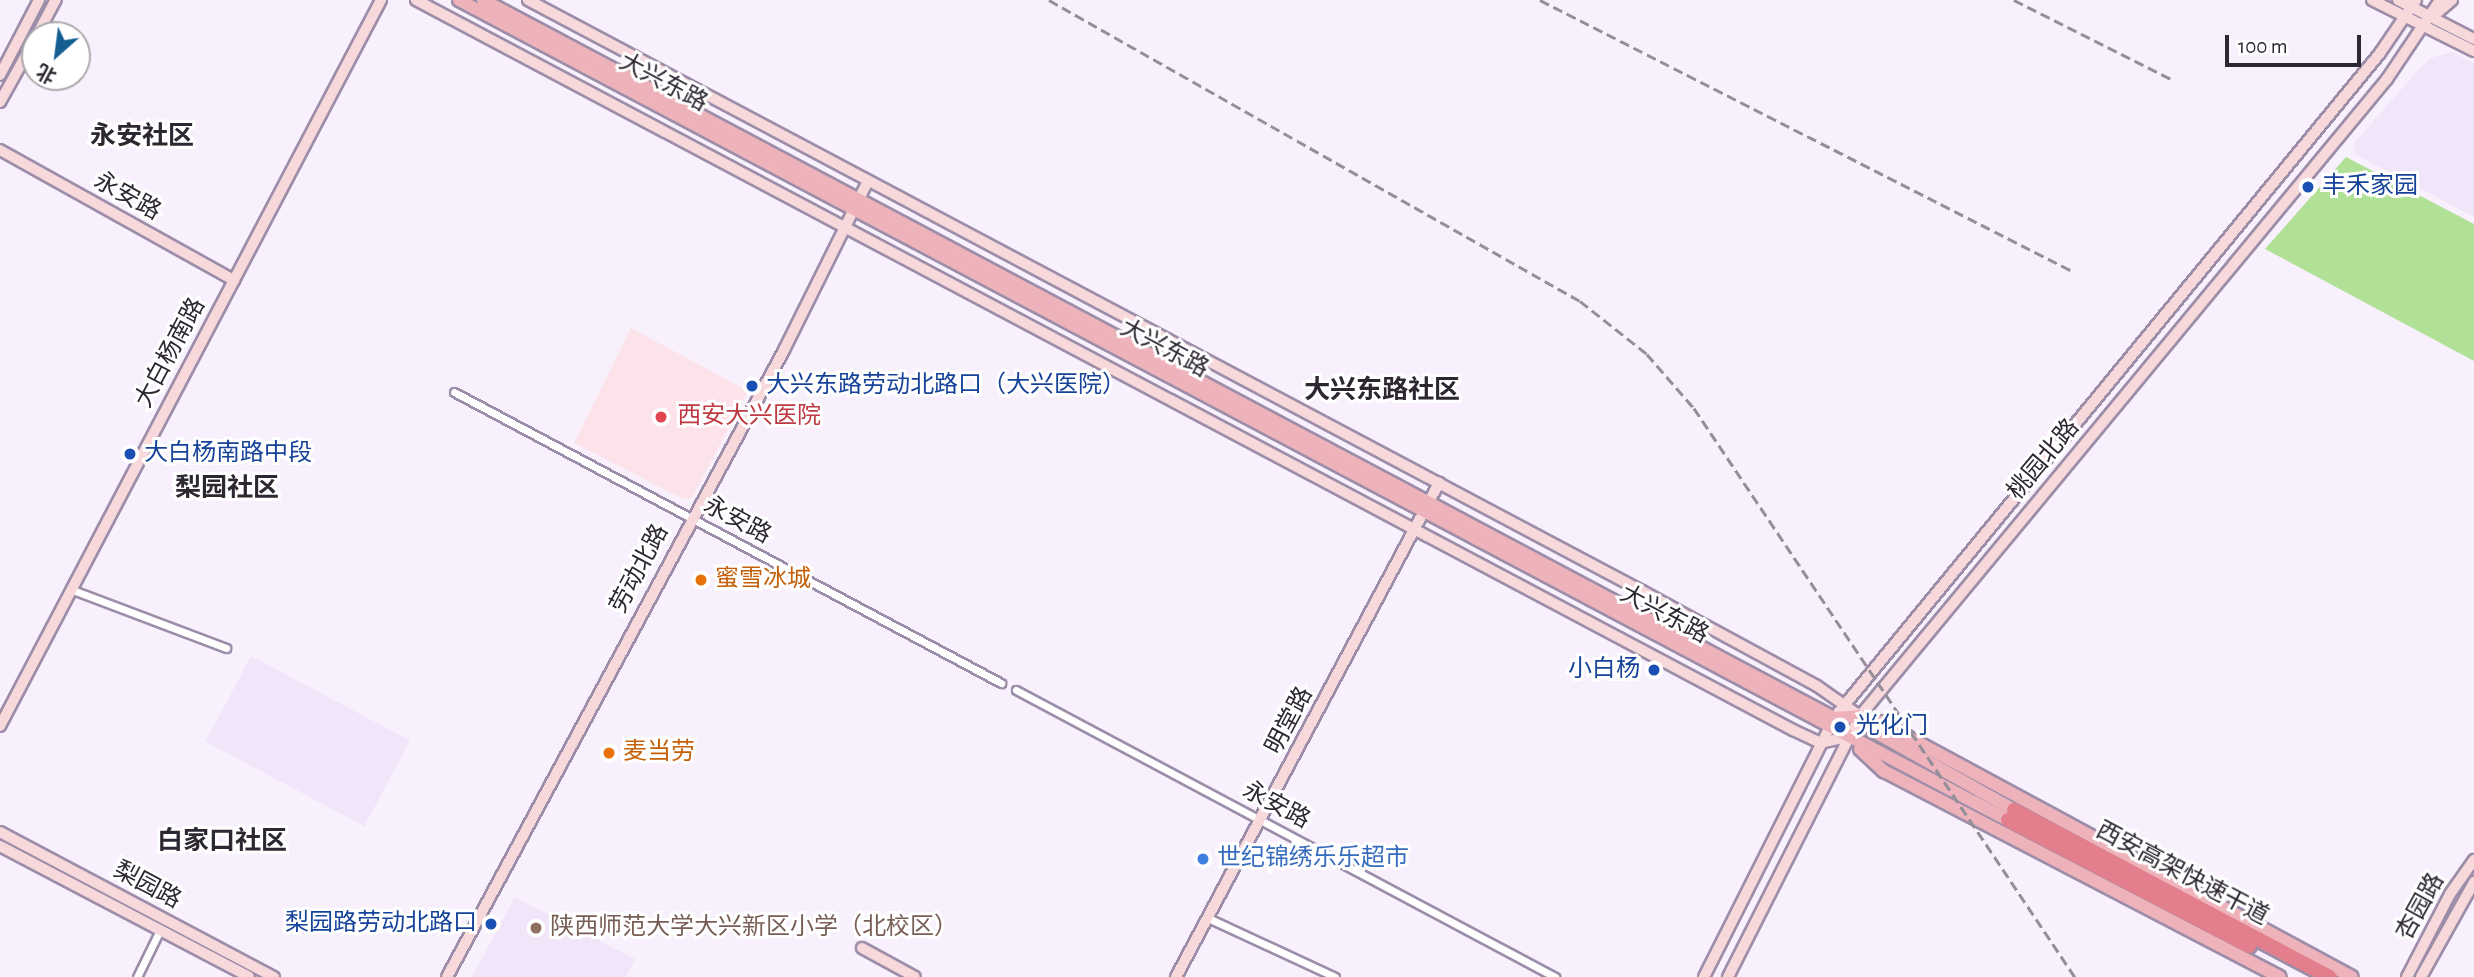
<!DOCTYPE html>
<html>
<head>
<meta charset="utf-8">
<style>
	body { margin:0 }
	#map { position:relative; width:2474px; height:977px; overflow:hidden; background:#f8f1fd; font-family:"Alegreya Sans","Noto Sans SC",sans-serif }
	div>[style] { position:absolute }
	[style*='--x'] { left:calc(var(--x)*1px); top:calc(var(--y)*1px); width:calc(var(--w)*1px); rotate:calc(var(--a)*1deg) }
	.built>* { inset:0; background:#f1e5fa; transform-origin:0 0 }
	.medical>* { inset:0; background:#fce3ea }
	.green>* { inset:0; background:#b1e097 }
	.roads { filter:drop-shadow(2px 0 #9c8da8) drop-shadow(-2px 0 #9c8da8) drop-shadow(0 2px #9c8da8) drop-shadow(0 -2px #9c8da8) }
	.street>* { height:7px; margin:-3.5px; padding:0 3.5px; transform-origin:3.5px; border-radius:3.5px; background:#fff }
	.secondary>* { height:10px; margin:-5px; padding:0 5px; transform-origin:5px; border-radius:5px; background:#f7d9dc }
	.primary>* { height:12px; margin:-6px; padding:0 6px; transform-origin:6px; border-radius:6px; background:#eeb2ba }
	.highway>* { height:14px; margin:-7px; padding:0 7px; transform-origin:7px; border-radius:7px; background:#e37f8c }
	.rail>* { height:2.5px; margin-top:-1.25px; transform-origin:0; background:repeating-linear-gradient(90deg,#948e99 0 10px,transparent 0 15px) }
	.dots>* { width:19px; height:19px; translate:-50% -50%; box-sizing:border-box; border:4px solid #fff; border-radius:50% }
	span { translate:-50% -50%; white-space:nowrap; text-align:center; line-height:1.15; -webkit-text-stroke:6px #fff; paint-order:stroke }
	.street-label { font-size:24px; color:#2d2732 }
	.transit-label { font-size:24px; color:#164399 }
	.left { translate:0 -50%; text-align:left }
	.right { translate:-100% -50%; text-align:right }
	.health-label { font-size:24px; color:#be3a42 }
	.food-label { font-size:24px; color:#c56008 }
	.shop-label { font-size:24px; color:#366cbe }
	.education-label { font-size:24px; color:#785e54 }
	.neighbourhood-label { font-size:26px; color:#2d2732; font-weight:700 }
	.north { position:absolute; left:21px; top:21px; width:70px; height:70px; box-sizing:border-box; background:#fff; border:2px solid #aba9ad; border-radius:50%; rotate:208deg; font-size:19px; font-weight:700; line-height:28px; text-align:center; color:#2d2732 }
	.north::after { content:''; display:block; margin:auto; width:24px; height:32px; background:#155e92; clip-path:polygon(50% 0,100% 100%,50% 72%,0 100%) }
	.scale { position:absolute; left:2225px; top:35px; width:136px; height:32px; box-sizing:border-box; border:4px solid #2d2732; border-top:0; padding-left:9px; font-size:21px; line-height:24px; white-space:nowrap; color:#2d2732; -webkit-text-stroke:5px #fff; paint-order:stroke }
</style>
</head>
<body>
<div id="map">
	<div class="built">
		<div style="clip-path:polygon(2452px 52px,2474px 63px,2474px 217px,2355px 154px,2354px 143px,2421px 67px,2431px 58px)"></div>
		<div style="left:251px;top:656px;width:180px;height:97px;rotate:28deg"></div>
		<div style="clip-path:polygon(515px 897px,635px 959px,626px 977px,472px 977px)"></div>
	</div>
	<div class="medical">
		<div style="clip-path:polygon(631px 328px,748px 391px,692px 498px,683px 499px,574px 443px)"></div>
	</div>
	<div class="green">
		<div style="clip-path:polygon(2346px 157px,2474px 224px,2474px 361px,2265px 249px)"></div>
	</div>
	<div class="roads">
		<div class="street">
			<div style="--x:454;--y:392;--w:620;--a:28.01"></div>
			<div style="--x:70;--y:589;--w:167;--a:20.7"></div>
			<div style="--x:1016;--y:690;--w:611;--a:28.03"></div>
			<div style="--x:1208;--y:918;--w:140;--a:24.9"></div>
			<div style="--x:137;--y:977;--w:52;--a:-63.9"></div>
		</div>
		<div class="secondary">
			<div style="--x:416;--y:0;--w:1559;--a:27.93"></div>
			<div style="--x:1793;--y:730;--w:31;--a:25"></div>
			<div style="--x:1821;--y:743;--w:27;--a:-13"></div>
			<div style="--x:528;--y:0;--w:1261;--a:27.95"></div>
			<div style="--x:1642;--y:591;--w:199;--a:28.5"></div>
			<div style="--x:1817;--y:686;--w:52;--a:34.9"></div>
			<div style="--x:2372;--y:0;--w:114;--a:26.6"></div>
			<div style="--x:2398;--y:0;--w:85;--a:27.2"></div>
			<div style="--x:2437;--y:13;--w:20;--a:-41"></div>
			<div style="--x:37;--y:35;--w:40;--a:-62"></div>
			<div style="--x:0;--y:75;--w:85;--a:-62.5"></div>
			<div style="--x:0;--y:102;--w:72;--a:-60.9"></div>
			<div style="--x:0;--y:150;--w:268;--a:29.1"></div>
			<div style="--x:0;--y:726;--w:820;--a:-62.31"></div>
			<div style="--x:0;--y:832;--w:310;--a:27.9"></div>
			<div style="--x:0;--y:846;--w:281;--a:27.7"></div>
			<div style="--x:862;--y:948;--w:60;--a:28.7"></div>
			<div style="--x:447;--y:977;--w:712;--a:-61.74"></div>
			<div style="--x:784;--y:350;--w:189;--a:-63.6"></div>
			<div style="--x:1176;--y:977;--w:560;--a:-61.97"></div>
			<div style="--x:1704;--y:977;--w:290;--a:-63.3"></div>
			<div style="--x:1834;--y:718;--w:860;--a:-50.61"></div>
			<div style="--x:2380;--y:53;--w:64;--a:-55.8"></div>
			<div style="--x:1728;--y:977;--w:292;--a:-63.2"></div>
			<div style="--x:1860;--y:716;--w:827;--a:-50.4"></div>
			<div style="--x:2387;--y:79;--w:95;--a:-56.1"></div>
			<div style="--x:2407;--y:977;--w:93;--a:-62.6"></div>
			<div style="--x:2450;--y:894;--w:42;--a:-54.8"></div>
			<div style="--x:2421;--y:977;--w:109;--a:-60.8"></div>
		</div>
		<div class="primary">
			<div style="--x:459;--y:0;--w:1753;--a:27.9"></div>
			<div style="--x:483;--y:0;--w:1530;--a:27.99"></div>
			<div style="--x:1834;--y:718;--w:26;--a:-4"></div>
			<div style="--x:1860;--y:716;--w:22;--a:47"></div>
			<div style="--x:1875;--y:732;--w:159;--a:29.3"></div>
			<div style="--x:1861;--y:717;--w:20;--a:15"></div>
			<div style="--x:1880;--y:722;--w:536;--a:28.38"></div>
			<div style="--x:1860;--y:749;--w:33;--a:43"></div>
			<div style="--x:1884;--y:771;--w:446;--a:27.5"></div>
		</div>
		<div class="highway">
			<div style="--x:2014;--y:810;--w:357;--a:27.9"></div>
			<div style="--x:2008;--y:820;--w:272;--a:27.6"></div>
		</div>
	</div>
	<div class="rail">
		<div style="--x:1049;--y:0;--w:610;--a:29.55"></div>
		<div style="--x:1580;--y:301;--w:85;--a:38.3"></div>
		<div style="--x:1647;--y:354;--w:72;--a:49"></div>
		<div style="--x:1694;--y:408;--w:685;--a:56.19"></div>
		<div style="--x:1540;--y:0;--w:597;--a:26.99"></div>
		<div style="--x:2014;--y:0;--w:180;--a:26.7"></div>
	</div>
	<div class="dots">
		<div style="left:2308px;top:187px;background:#1a4fb4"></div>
		<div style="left:752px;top:386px;background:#1a4fb4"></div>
		<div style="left:661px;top:417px;background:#e0444e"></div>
		<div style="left:130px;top:454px;background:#1a4fb4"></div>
		<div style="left:701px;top:580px;background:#e8710a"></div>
		<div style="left:1654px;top:670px;background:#1a4fb4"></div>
		<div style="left:1840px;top:727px;background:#1a4fb4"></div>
		<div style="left:609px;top:753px;background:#e8710a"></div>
		<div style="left:1203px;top:859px;background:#3f7fe0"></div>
		<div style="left:491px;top:924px;background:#1a4fb4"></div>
		<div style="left:536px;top:928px;background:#8d6e63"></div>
	</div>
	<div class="street-label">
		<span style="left:663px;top:83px;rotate:28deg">大兴东路</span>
		<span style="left:127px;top:197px;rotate:29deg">永安路</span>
		<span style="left:1164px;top:349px;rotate:28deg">大兴东路</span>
		<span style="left:171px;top:353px;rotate:-62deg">大白杨南路</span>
		<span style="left:2044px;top:460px;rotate:-50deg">桃园北路</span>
		<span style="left:737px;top:521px;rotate:28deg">永安路</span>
		<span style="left:640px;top:569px;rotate:-62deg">劳动北路</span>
		<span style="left:1664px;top:615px;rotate:28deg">大兴东路</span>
		<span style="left:1290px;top:721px;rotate:-62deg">明堂路</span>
		<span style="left:1276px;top:806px;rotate:28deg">永安路</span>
		<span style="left:2182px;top:874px;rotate:28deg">西安高架快速干道</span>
		<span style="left:147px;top:886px;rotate:28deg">梨园路</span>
		<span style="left:2421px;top:907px;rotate:-61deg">杏园路</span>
	</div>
	<div class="transit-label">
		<span class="left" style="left:2322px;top:187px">丰禾家园</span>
		<span class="left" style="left:766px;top:386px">大兴东路劳动北路口（大兴医院）</span>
		<span class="left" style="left:144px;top:454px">大白杨南路中段</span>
		<span class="right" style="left:1640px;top:670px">小白杨</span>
		<span class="left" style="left:1856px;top:727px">光化门</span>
		<span class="right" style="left:477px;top:924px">梨园路劳动北路口</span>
	</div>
	<div class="health-label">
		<span class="left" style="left:677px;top:417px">西安大兴医院</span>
	</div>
	<div class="food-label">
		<span class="left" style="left:715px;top:580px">蜜雪冰城</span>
		<span class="left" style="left:623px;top:753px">麦当劳</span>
	</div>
	<div class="shop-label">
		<span class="left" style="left:1217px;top:859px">世纪锦绣乐乐超市</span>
	</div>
	<div class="education-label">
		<span class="left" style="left:550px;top:928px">陕西师范大学大兴新区小学（北校区）</span>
	</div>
	<div class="neighbourhood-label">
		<span style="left:142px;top:137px">永安社区</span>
		<span style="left:1382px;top:391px">大兴东路社区</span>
		<span style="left:227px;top:489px">梨园社区</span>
		<span style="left:222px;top:842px">白家口社区</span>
	</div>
	<div class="north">北</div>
	<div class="scale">100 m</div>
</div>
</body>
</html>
